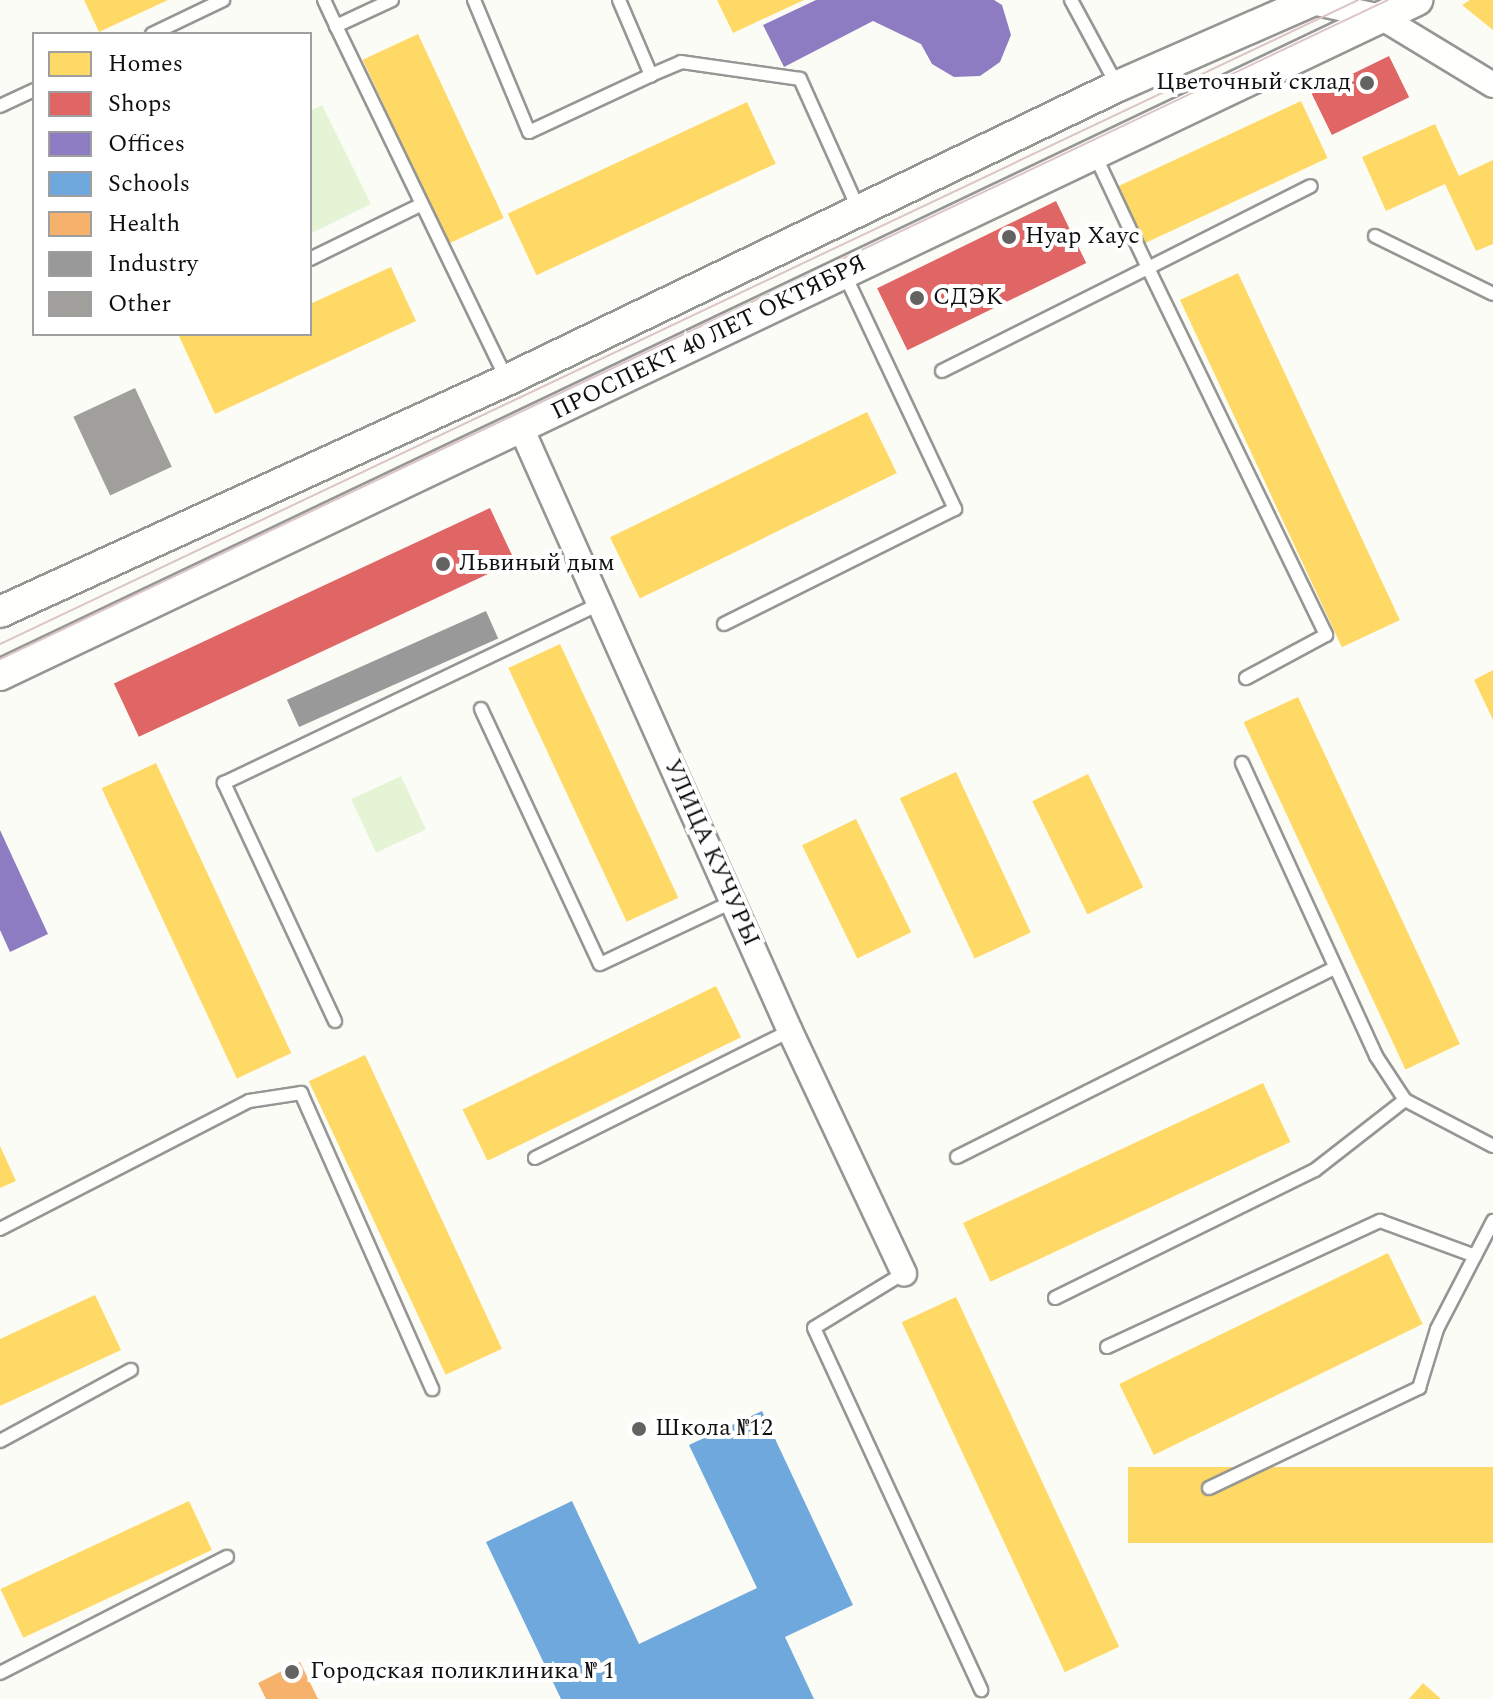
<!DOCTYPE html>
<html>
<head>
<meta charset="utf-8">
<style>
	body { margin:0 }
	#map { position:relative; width:1493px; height:1699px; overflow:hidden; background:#fcfcf7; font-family:Spectral,serif }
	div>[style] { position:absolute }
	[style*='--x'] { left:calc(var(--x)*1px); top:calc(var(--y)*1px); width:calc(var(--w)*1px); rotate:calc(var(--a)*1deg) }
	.green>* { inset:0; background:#e4f4d5; transform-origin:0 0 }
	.homes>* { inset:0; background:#ffd966; transform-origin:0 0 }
	.shops>* { inset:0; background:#e06666; transform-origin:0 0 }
	.offices>* { inset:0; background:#8e7cc3 }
	.schools>* { inset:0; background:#6fa8dc }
	.health>* { inset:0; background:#f6b26b }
	.industry>* { inset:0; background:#999; transform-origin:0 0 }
	.building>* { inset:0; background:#a09f9c; transform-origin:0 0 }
	.roads { filter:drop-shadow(2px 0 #969694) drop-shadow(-2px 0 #969694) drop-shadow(0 2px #969694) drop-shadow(0 -2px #969694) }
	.service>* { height:12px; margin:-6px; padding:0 6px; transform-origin:6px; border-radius:6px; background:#fffffe }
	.minor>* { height:24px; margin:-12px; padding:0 12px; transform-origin:12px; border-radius:12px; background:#fffffe }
	.tertiary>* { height:30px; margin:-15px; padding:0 15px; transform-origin:15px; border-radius:15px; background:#fffffe }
	.tram>* { height:2px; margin:-1px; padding:0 1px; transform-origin:1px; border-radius:1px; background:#dac6c5 }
	.dots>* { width:22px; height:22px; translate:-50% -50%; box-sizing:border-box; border:4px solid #fff; border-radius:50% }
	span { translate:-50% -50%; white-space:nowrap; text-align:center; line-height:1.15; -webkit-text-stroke:8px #fff; paint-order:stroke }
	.poi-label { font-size:24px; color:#101010 }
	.right { translate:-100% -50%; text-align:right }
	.left { translate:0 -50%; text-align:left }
	.street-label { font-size:24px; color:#101010 }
	.legend { position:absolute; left:32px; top:32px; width:280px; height:304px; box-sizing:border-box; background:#fff; border:2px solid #9f9f9f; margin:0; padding:10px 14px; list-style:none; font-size:24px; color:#101010 }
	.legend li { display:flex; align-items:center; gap:16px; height:40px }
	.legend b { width:40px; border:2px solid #9f9f9f }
</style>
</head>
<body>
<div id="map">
	<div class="green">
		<div style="clip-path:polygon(322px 105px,371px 204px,310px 234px,310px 111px)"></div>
		<div style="left:401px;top:776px;width:59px;height:55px;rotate:65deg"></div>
	</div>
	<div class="homes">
		<div style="clip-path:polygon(84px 0,168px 0,99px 32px)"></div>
		<div style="clip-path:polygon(717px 0,804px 0,733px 33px)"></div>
		<div style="clip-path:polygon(1470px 0,1493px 0,1493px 30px,1462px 5px)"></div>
		<div style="left:418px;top:34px;width:203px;height:61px;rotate:65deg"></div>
		<div style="left:1301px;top:101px;width:63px;height:207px;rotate:65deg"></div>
		<div style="left:747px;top:102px;width:68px;height:264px;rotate:65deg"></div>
		<div style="clip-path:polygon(1435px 124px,1459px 176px,1493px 160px,1493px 244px,1476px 251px,1445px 184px,1386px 211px,1362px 157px)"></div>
		<div style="clip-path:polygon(391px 267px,416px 321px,215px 414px,178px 334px,310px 334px,310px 304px)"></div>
		<div style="left:1238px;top:273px;width:383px;height:64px;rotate:65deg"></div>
		<div style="left:867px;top:412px;width:68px;height:286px;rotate:64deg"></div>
		<div style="left:560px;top:644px;width:280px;height:57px;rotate:65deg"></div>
		<div style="clip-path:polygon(1493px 670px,1493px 720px,1474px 680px)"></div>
		<div style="left:1298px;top:697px;width:383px;height:60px;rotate:65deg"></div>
		<div style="left:156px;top:763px;width:320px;height:60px;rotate:65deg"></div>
		<div style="left:956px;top:772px;width:177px;height:62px;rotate:65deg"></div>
		<div style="left:1088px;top:774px;width:126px;height:62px;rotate:64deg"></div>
		<div style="left:856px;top:819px;width:126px;height:60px;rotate:64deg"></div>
		<div style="left:716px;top:986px;width:57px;height:282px;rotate:64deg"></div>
		<div style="left:365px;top:1055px;width:324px;height:62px;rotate:65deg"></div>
		<div style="left:1263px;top:1083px;width:65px;height:331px;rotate:65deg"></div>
		<div style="clip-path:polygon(0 1146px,16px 1181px,0 1188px)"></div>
		<div style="left:1388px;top:1253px;width:79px;height:299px;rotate:64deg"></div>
		<div style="clip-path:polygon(95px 1295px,121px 1350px,0 1406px,0 1339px)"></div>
		<div style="left:956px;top:1297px;width:386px;height:60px;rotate:65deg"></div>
		<div style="left:1493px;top:1467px;width:76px;height:365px;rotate:90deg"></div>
		<div style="left:189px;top:1501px;width:54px;height:208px;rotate:65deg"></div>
		<div style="clip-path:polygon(1423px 1683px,1441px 1699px,1409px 1699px)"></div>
	</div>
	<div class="shops">
		<div style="left:1389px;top:56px;width:46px;height:86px;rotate:64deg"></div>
		<div style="left:1056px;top:201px;width:69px;height:199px;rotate:64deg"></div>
		<div style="left:490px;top:508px;width:59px;height:415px;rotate:65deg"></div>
	</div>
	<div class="offices">
		<div style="clip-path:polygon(816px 0,994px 0,1002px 5px,1011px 35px,1000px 62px,980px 76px,954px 77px,932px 64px,921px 44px,873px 21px,784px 67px,763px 25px)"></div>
		<div style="clip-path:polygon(0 830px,48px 934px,10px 952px,0 930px)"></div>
	</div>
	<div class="schools">
		<div style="clip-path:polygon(762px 1411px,853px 1605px,785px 1637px,814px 1699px,561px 1699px,486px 1542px,572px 1501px,639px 1644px,757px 1588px,689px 1445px)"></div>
	</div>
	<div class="health">
		<div style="clip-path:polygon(300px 1662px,318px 1699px,266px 1699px,258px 1683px)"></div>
	</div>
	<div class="industry">
		<div style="left:486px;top:611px;width:30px;height:218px;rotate:66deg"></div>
	</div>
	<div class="building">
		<div style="left:135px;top:388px;width:87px;height:68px;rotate:65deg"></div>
	</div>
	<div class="roads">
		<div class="service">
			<div style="--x:324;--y:0;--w:29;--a:65"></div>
			<div style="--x:392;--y:0;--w:62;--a:155.1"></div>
			<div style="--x:336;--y:26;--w:393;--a:64.2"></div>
			<div style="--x:474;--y:0;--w:143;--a:67.4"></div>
			<div style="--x:529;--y:132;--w:135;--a:-25"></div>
			<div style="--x:619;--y:0;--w:82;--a:66.9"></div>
			<div style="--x:651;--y:75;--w:33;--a:-23"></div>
			<div style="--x:681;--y:62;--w:120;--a:8.1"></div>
			<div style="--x:800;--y:79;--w:141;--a:65.8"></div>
			<div style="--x:1071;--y:0;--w:97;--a:61.6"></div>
			<div style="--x:152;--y:34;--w:79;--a:-25.6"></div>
			<div style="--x:0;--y:106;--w:38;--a:-25"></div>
			<div style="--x:1094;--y:153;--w:127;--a:64.8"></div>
			<div style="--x:1148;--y:268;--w:182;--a:-26.7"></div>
			<div style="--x:1375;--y:236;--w:131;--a:26.2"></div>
			<div style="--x:310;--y:259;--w:123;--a:-26.1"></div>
			<div style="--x:942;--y:371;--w:230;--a:-26.6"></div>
			<div style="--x:1148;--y:268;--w:408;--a:64.1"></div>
			<div style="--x:1326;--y:635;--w:91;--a:151.7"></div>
			<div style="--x:724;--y:624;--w:258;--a:-26.5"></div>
			<div style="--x:955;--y:509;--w:261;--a:-115.2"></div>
			<div style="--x:481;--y:709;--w:281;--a:65"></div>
			<div style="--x:600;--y:964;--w:146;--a:-25.2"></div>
			<div style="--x:1242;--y:763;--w:322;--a:65.4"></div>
			<div style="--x:1376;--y:1056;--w:53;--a:56.6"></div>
			<div style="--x:1405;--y:1100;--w:99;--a:27.6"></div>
			<div style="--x:335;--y:1021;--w:263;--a:-115"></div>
			<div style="--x:224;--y:783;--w:419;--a:-25.5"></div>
			<div style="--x:957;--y:1157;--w:423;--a:-26.6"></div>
			<div style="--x:535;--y:1158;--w:285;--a:-26.5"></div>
			<div style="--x:0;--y:1229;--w:280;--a:-27.2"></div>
			<div style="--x:249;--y:1101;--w:53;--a:-8.7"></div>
			<div style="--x:301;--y:1093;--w:324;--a:66.1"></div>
			<div style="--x:904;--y:1273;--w:105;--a:148.6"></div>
			<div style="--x:814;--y:1328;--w:399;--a:65.2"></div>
			<div style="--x:1055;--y:1298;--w:290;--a:-26.2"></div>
			<div style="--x:1315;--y:1170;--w:114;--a:-37.9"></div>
			<div style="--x:1107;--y:1347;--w:301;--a:-24.8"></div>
			<div style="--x:1380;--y:1221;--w:101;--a:20.2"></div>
			<div style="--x:0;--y:1441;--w:149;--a:-28.5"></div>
			<div style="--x:1209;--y:1488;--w:233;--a:-25.5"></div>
			<div style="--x:1419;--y:1388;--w:62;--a:-73"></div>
			<div style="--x:1437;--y:1329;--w:122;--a:-62.6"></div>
			<div style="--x:0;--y:1673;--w:255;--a:-27.1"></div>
		</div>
		<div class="minor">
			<div style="--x:1303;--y:0;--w:80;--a:12.3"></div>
			<div style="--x:1381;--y:17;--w:131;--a:31.3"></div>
			<div style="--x:522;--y:430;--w:658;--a:65.97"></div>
			<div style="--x:790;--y:1031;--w:268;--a:64.8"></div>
		</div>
		<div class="tertiary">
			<div style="--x:0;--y:612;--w:558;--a:-24.59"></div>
			<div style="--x:507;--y:380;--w:678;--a:-25.7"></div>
			<div style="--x:1118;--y:86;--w:214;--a:-23.7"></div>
			<div style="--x:0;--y:675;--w:1570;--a:-25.47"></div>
		</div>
	</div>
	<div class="tram">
		<div style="--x:0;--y:644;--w:1503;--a:-25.37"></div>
		<div style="--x:0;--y:659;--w:1536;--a:-25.4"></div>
	</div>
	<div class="dots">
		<div style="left:1367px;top:83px;background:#636361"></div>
		<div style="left:1009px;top:237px;background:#636361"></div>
		<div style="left:917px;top:298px;background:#636361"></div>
		<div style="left:443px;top:564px;background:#636361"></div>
		<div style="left:639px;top:1429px;background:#636361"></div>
		<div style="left:292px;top:1672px;background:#636361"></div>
	</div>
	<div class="poi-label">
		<span class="right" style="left:1351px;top:83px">Цветочный склад</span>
		<span class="left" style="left:1025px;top:237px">Нуар Хаус</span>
		<span class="left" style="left:933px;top:298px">СДЭК</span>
		<span class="left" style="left:459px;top:564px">Львиный дым</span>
		<span class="left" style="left:655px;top:1429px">Школа №12</span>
		<span class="left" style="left:310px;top:1672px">Городская поликлиника № 1</span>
	</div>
	<div class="street-label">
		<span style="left:709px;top:338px;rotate:-26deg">ПРОСПЕКТ 40 ЛЕТ ОКТЯБРЯ</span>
		<span style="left:711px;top:853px;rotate:66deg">УЛИЦА КУЧУРЫ</span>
	</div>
	<ul class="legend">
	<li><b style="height:22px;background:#ffd966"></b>Homes</li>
	<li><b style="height:22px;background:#e06666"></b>Shops</li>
	<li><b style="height:22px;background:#8e7cc3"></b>Offices</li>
	<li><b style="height:22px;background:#6fa8dc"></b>Schools</li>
	<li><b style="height:22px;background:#f6b26b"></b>Health</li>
	<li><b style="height:22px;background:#999"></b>Industry</li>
	<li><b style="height:22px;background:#a09f9c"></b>Other</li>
	</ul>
</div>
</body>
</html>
